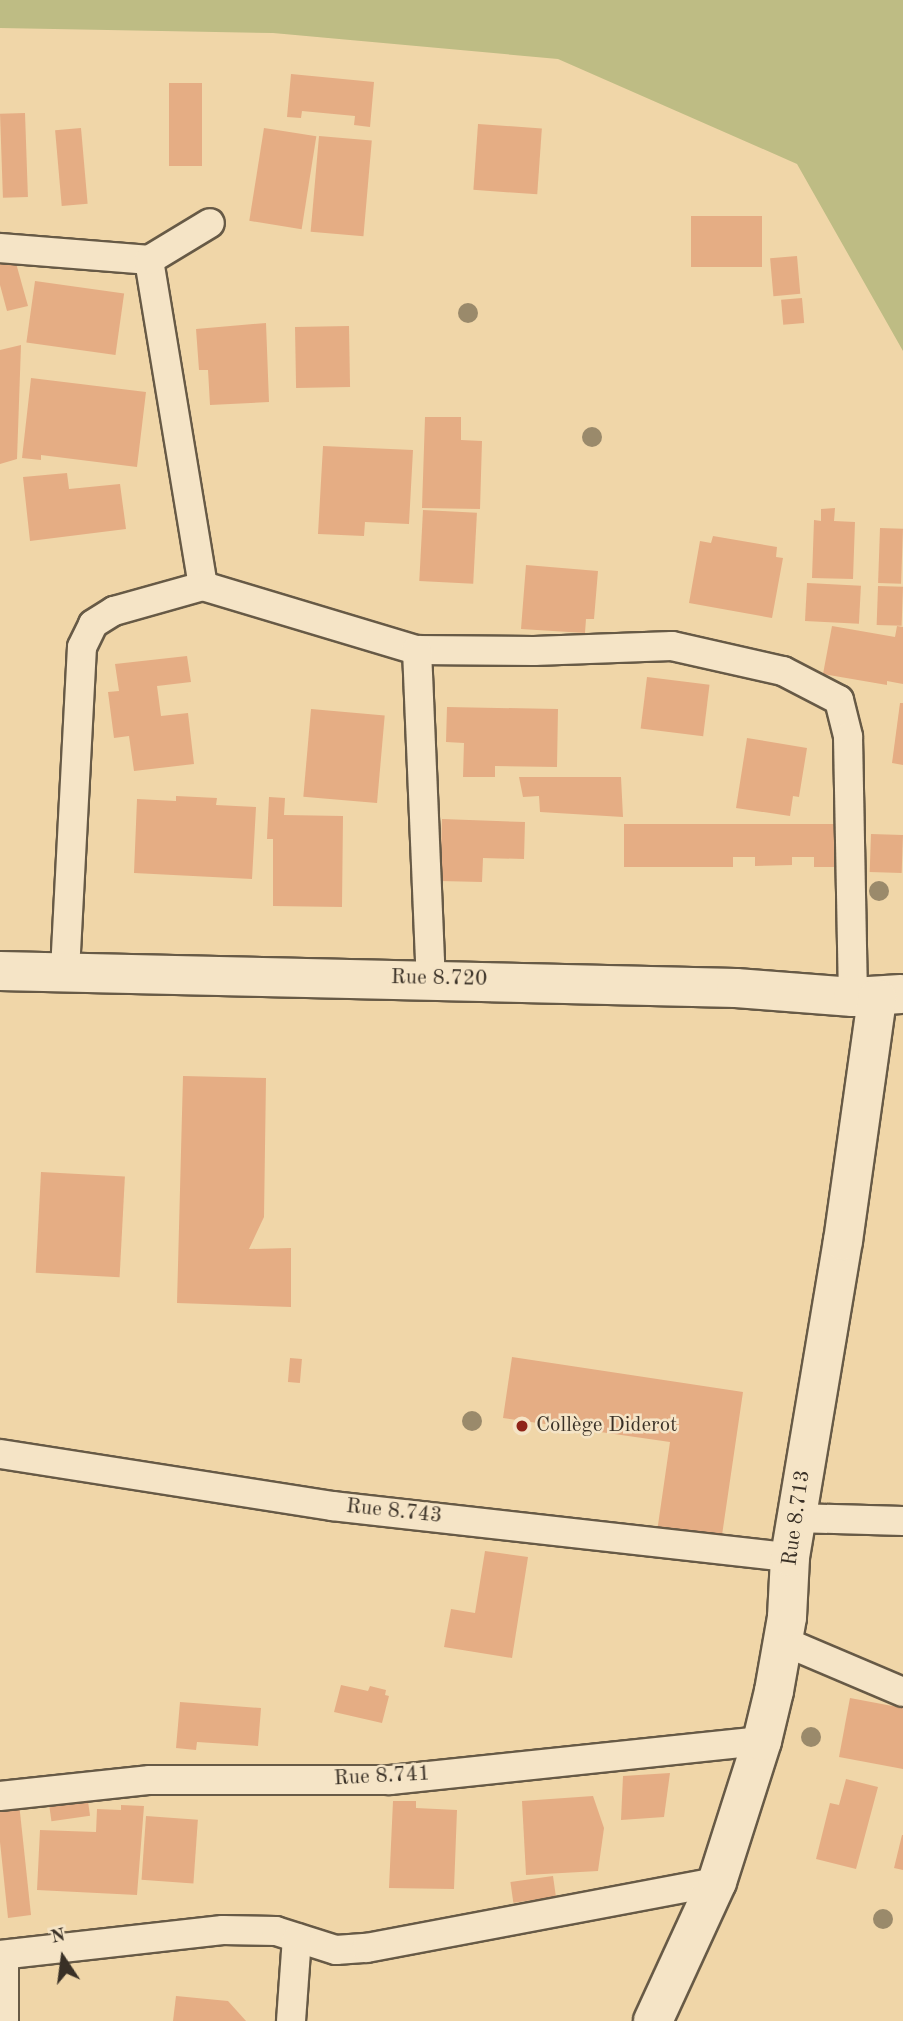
<!DOCTYPE html>
<html>
<head>
<meta charset="utf-8">
<style>
	body { margin:0 }
	#map { position:relative; width:903px; height:2021px; overflow:hidden; background:#f0d6a8; font-family:"Old Standard TT",serif }
	div>[style] { position:absolute }
	[style*='--x'] { left:calc(var(--x)*1px); top:calc(var(--y)*1px); width:calc(var(--w)*1px); rotate:calc(var(--a)*1deg) }
	.green>* { inset:0; background:#bebc84 }
	.building>* { inset:0; background:#e5ad84; transform-origin:0 0 }
	.roads { filter:drop-shadow(2px 0 #675a46) drop-shadow(-2px 0 #675a46) drop-shadow(0 2px #675a46) drop-shadow(0 -2px #675a46) }
	.street>* { height:28px; margin:-14px; padding:0 14px; transform-origin:14px; border-radius:14px; background:#f5e4c6 }
	.secondary>* { height:38px; margin:-19px; padding:0 19px; transform-origin:19px; border-radius:19px; background:#f5e4c6 }
	.trees>* { width:20px; height:20px; margin:-10px; border-radius:50%; background:#9a8a6b }
	.dots>* { width:19px; height:19px; translate:-50% -50%; box-sizing:border-box; border:4px solid #f5e4c6; border-radius:50% }
	span { translate:-50% -50%; white-space:nowrap; text-align:center; line-height:1.15; -webkit-text-stroke:5px #f5e4c6; paint-order:stroke }
	.street-label { font-size:21px; color:#393026 }
	.poi-label { font-size:21px; color:#393026 }
	.left { translate:0 -50%; text-align:left }
	.north { position:absolute; left:28px; top:1923px; width:70px; height:70px; -webkit-text-stroke:5px #f5e4c6; paint-order:stroke; rotate:347deg; font-size:19px; font-weight:700; line-height:28px; text-align:center; color:#393026 }
	.north::after { content:''; display:block; margin:auto; width:24px; height:32px; background:#393026; clip-path:polygon(50% 0,100% 100%,50% 72%,0 100%) }
</style>
</head>
<body>
<div id="map">
	<div class="green">
		<div style="clip-path:polygon(0 0,903px 0,903px 351px,797px 164px,558px 59px,273px 33px,0 28px)"></div>
	</div>
	<div class="building">
		<div style="clip-path:polygon(291px 74px,374px 82px,370px 127px,354px 125px,355px 116px,302px 111px,301px 118px,287px 117px)"></div>
		<div style="left:169px;top:83px;width:33px;height:83px"></div>
		<div style="left:25px;top:113px;width:84px;height:25px;rotate:88deg"></div>
		<div style="left:478px;top:124px;width:64px;height:66px;rotate:4deg"></div>
		<div style="left:81px;top:128px;width:76px;height:26px;rotate:85deg"></div>
		<div style="left:264px;top:128px;width:53px;height:94px;rotate:9deg"></div>
		<div style="left:319px;top:136px;width:53px;height:96px;rotate:5deg"></div>
		<div style="left:691px;top:216px;width:71px;height:51px"></div>
		<div style="clip-path:polygon(14px 256px,28px 306px,7px 311px,0 285px,0 259px)"></div>
		<div style="left:797px;top:256px;width:38px;height:27px;rotate:85deg"></div>
		<div style="left:35px;top:281px;width:90px;height:62px;rotate:8deg"></div>
		<div style="left:802px;top:298px;width:25px;height:21px;rotate:85deg"></div>
		<div style="clip-path:polygon(266px 323px,269px 402px,210px 405px,208px 370px,199px 370px,196px 329px)"></div>
		<div style="left:349px;top:326px;width:61px;height:54px;rotate:89deg"></div>
		<div style="clip-path:polygon(21px 345px,17px 459px,0 464px,0 350px)"></div>
		<div style="clip-path:polygon(31px 378px,146px 392px,137px 467px,41px 455px,41px 460px,22px 458px)"></div>
		<div style="clip-path:polygon(425px 417px,461px 417px,461px 440px,482px 441px,480px 509px,422px 508px)"></div>
		<div style="clip-path:polygon(323px 446px,413px 450px,409px 524px,365px 522px,364px 536px,318px 534px)"></div>
		<div style="clip-path:polygon(67px 473px,69px 489px,120px 484px,126px 529px,30px 541px,23px 477px)"></div>
		<div style="clip-path:polygon(835px 508px,834px 521px,855px 522px,853px 579px,812px 578px,814px 520px,821px 521px,821px 509px)"></div>
		<div style="left:423px;top:510px;width:54px;height:71px;rotate:3deg"></div>
		<div style="left:880px;top:528px;width:23px;height:55px;rotate:2deg"></div>
		<div style="clip-path:polygon(713px 536px,777px 547px,776px 557px,783px 558px,772px 618px,689px 603px,700px 541px,711px 543px)"></div>
		<div style="clip-path:polygon(526px 565px,598px 571px,594px 619px,586px 619px,585px 633px,521px 629px)"></div>
		<div style="left:807px;top:583px;width:54px;height:38px;rotate:3deg"></div>
		<div style="left:878px;top:586px;width:25px;height:39px;rotate:2deg"></div>
		<div style="clip-path:polygon(832px 626px,895px 637px,897px 626px,903px 627px,903px 684px,887px 681px,887px 685px,823px 674px)"></div>
		<div style="clip-path:polygon(187px 656px,191px 682px,157px 686px,161px 716px,188px 713px,194px 764px,134px 771px,129px 736px,114px 738px,108px 692px,119px 691px,115px 664px)"></div>
		<div style="left:647px;top:677px;width:63px;height:52px;rotate:7deg"></div>
		<div style="clip-path:polygon(900px 703px,903px 703px,903px 765px,892px 763px)"></div>
		<div style="clip-path:polygon(447px 707px,558px 709px,557px 767px,495px 766px,495px 777px,463px 777px,464px 743px,446px 742px)"></div>
		<div style="left:311px;top:709px;width:74px;height:88px;rotate:5deg"></div>
		<div style="clip-path:polygon(747px 738px,807px 748px,799px 797px,793px 796px,790px 816px,736px 808px)"></div>
		<div style="clip-path:polygon(519px 777px,621px 777px,623px 817px,540px 812px,539px 796px,523px 797px)"></div>
		<div style="clip-path:polygon(176px 796px,217px 798px,216px 805px,256px 807px,252px 879px,134px 873px,137px 799px,176px 801px)"></div>
		<div style="clip-path:polygon(269px 797px,285px 798px,284px 815px,343px 816px,342px 907px,273px 906px,273px 839px,267px 839px)"></div>
		<div style="clip-path:polygon(442px 819px,525px 822px,524px 859px,483px 858px,482px 882px,440px 881px)"></div>
		<div style="clip-path:polygon(624px 824px,834px 824px,834px 867px,814px 867px,814px 857px,792px 857px,792px 865px,755px 866px,755px 857px,733px 857px,733px 867px,624px 867px)"></div>
		<div style="left:871px;top:834px;width:32px;height:38px;rotate:2deg"></div>
		<div style="clip-path:polygon(183px 1076px,266px 1078px,264px 1217px,249px 1249px,291px 1248px,291px 1307px,177px 1303px)"></div>
		<div style="left:41px;top:1172px;width:84px;height:101px;rotate:3deg"></div>
		<div style="clip-path:polygon(512px 1357px,743px 1392px,721px 1542px,657px 1532px,670px 1442px,503px 1418px)"></div>
		<div style="left:290px;top:1358px;width:12px;height:24px;rotate:5deg"></div>
		<div style="clip-path:polygon(485px 1551px,528px 1557px,512px 1658px,444px 1647px,451px 1609px,475px 1613px)"></div>
		<div style="clip-path:polygon(341px 1685px,368px 1691px,370px 1686px,386px 1690px,385px 1695px,389px 1696px,382px 1723px,334px 1712px)"></div>
		<div style="clip-path:polygon(850px 1698px,903px 1708px,903px 1769px,839px 1757px)"></div>
		<div style="clip-path:polygon(180px 1702px,261px 1708px,258px 1746px,197px 1742px,196px 1750px,176px 1748px)"></div>
		<div style="clip-path:polygon(670px 1773px,664px 1817px,621px 1820px,623px 1776px)"></div>
		<div style="clip-path:polygon(846px 1779px,878px 1787px,856px 1869px,816px 1859px,830px 1803px,839px 1805px)"></div>
		<div style="left:87px;top:1794px;width:22px;height:39px;rotate:82deg"></div>
		<div style="clip-path:polygon(593px 1796px,604px 1828px,598px 1871px,526px 1875px,522px 1801px)"></div>
		<div style="clip-path:polygon(393px 1801px,416px 1801px,416px 1808px,457px 1810px,454px 1889px,389px 1888px)"></div>
		<div style="clip-path:polygon(19px 1803px,31px 1915px,8px 1918px,0 1842px,0 1805px)"></div>
		<div style="clip-path:polygon(121px 1805px,144px 1806px,137px 1895px,37px 1890px,40px 1830px,96px 1832px,97px 1809px,121px 1810px)"></div>
		<div style="left:146px;top:1816px;width:52px;height:64px;rotate:4deg"></div>
		<div style="clip-path:polygon(902px 1835px,903px 1835px,903px 1870px,894px 1868px)"></div>
		<div style="left:553px;top:1876px;width:21px;height:43px;rotate:82deg"></div>
		<div style="clip-path:polygon(176px 1996px,228px 2001px,246px 2021px,173px 2021px)"></div>
	</div>
	<div class="roads">
		<div class="street">
			<div style="--x:0;--y:248;--w:149;--a:4.6"></div>
			<div style="--x:149;--y:260;--w:330;--a:80.6"></div>
			<div style="--x:149;--y:260;--w:71;--a:-31.2"></div>
			<div style="--x:417;--y:650;--w:117;--a:0.5"></div>
			<div style="--x:534;--y:651;--w:138;--a:-2.1"></div>
			<div style="--x:672;--y:646;--w:114;--a:12.7"></div>
			<div style="--x:783;--y:671;--w:63;--a:27.4"></div>
			<div style="--x:839;--y:700;--w:38;--a:76"></div>
			<div style="--x:848;--y:737;--w:260;--a:88.9"></div>
			<div style="--x:65;--y:971;--w:324;--a:-87"></div>
			<div style="--x:82;--y:647;--w:25;--a:-64"></div>
			<div style="--x:93;--y:624;--w:25;--a:-32"></div>
			<div style="--x:114;--y:611;--w:92;--a:-15.7"></div>
			<div style="--x:203;--y:586;--w:223;--a:16.7"></div>
			<div style="--x:417;--y:650;--w:329;--a:87.6"></div>
			<div style="--x:0;--y:1454;--w:336;--a:8.9"></div>
			<div style="--x:332;--y:1506;--w:461;--a:6.4"></div>
			<div style="--x:796;--y:1518;--w:107;--a:1.6"></div>
			<div style="--x:783;--y:1641;--w:130;--a:23"></div>
			<div style="--x:0;--y:1796;--w:151;--a:-6.1"></div>
			<div style="--x:150;--y:1780;--w:240;--a:0"></div>
			<div style="--x:390;--y:1780;--w:374;--a:-6"></div>
			<div style="--x:0;--y:1955;--w:224;--a:-6.4"></div>
			<div style="--x:223;--y:1930;--w:53;--a:1.1"></div>
			<div style="--x:276;--y:1931;--w:63;--a:17.6"></div>
			<div style="--x:336;--y:1950;--w:31;--a:-4"></div>
			<div style="--x:367;--y:1948;--w:356;--a:-10.7"></div>
			<div style="--x:4;--y:1955;--w:66;--a:90"></div>
			<div style="--x:291;--y:2021;--w:83;--a:-85.9"></div>
		</div>
		<div class="secondary">
			<div style="--x:0;--y:971;--w:736;--a:1.32"></div>
			<div style="--x:736;--y:988;--w:117;--a:4.4"></div>
			<div style="--x:853;--y:997;--w:48;--a:-3.6"></div>
			<div style="--x:653;--y:2021;--w:153;--a:-65.3"></div>
			<div style="--x:717;--y:1882;--w:148;--a:-72.3"></div>
			<div style="--x:762;--y:1741;--w:51;--a:-76.5"></div>
			<div style="--x:774;--y:1691;--w:75;--a:-80"></div>
			<div style="--x:787;--y:1617;--w:60;--a:-87.1"></div>
			<div style="--x:790;--y:1557;--w:320;--a:-80.5"></div>
			<div style="--x:843;--y:1241;--w:245;--a:-82"></div>
		</div>
	</div>
	<div class="trees">
		<div style="left:468px;top:313px"></div>
		<div style="left:592px;top:437px"></div>
		<div style="left:879px;top:891px"></div>
		<div style="left:472px;top:1421px"></div>
		<div style="left:811px;top:1737px"></div>
		<div style="left:883px;top:1919px"></div>
	</div>
	<div class="dots">
		<div style="left:522px;top:1426px;background:#8f2418"></div>
	</div>
	<div class="street-label">
		<span style="left:439px;top:979px;rotate:1deg">Rue 8.720</span>
		<span style="left:394px;top:1512px;rotate:6deg">Rue 8.743</span>
		<span style="left:797px;top:1518px;rotate:-82deg">Rue 8.713</span>
		<span style="left:382px;top:1777px;rotate:-3deg">Rue 8.741</span>
	</div>
	<div class="poi-label">
		<span class="left" style="left:536px;top:1426px">Collège Diderot</span>
	</div>
	<div class="north">N</div>
</div>
</body>
</html>
